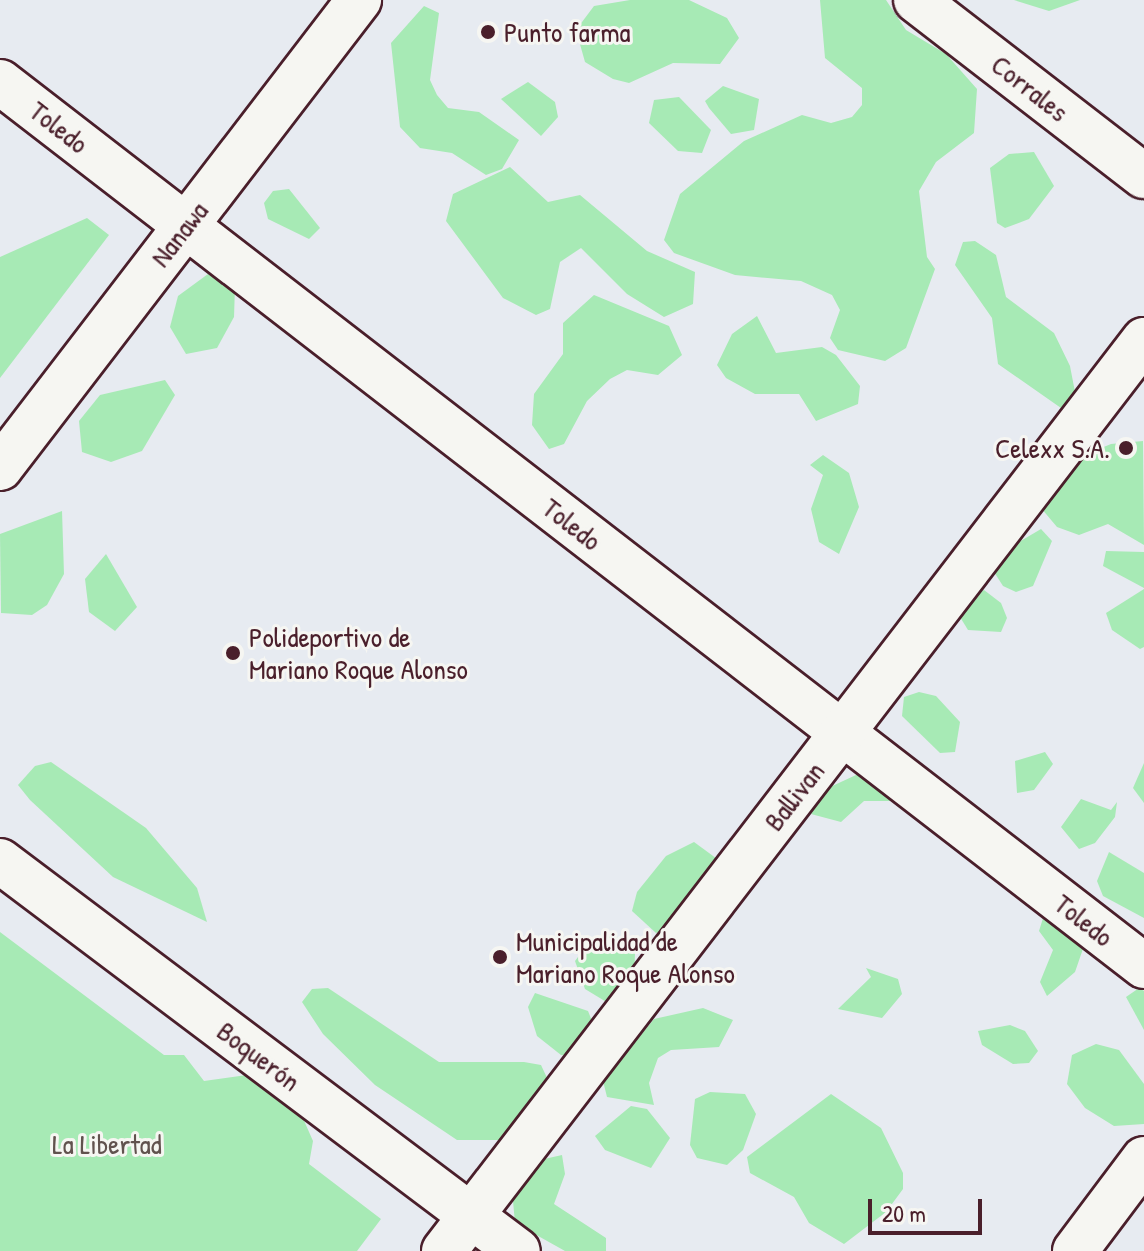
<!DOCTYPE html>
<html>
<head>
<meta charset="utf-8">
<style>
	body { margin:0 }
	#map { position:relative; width:1144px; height:1251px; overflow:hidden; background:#e7ebf1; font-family:"Patrick Hand",sans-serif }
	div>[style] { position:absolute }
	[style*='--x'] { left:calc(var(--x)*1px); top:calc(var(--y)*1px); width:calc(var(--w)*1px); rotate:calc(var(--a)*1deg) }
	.green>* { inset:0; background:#a7eab5 }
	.roads { filter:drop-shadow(2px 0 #4a1f2b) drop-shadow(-2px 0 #4a1f2b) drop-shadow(0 2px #4a1f2b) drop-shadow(0 -2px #4a1f2b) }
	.street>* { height:44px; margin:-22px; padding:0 22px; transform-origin:22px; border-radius:22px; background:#f6f6f2 }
	.secondary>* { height:44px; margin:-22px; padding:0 22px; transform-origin:22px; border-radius:22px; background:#f6f6f2 }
	.dots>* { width:22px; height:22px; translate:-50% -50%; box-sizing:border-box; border:4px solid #f6f6f2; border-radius:50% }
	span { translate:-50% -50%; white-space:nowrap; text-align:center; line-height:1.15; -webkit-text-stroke:6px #f6f6f2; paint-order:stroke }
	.poi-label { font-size:28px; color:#4a1f2b }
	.left { translate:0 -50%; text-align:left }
	.right { translate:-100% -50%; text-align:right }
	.street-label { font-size:28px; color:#4a1f2b }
	.park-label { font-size:28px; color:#61524e }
	.scale { position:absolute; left:868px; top:1199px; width:114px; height:36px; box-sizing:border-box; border:4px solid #4a1f2b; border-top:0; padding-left:10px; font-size:24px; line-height:28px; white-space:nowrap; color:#4a1f2b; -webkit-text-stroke:6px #f6f6f2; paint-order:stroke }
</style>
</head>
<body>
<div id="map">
	<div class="green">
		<div style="clip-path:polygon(630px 0,689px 0,727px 18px,739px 38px,720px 64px,673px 63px,629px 83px,613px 79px,585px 62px,576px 30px,594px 6px)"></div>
		<div style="clip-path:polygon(820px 0,886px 0,906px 30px,946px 54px,977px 89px,974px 133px,936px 162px,919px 191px,927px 257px,935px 269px,906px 348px,885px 361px,838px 350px,830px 338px,840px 310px,832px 295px,801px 281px,735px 275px,674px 253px,664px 240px,680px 194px,744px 141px,802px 115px,831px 123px,852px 117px,862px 105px,862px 88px,825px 58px)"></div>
		<div style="clip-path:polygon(1014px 0,1080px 0,1049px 11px)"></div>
		<div style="clip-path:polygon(424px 6px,439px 13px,430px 80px,437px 95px,448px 108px,479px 112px,519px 140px,502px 169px,486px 175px,452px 153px,420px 148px,400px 127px,391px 43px)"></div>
		<div style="clip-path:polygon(528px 82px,555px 102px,558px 117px,541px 136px,501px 99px)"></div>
		<div style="clip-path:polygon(723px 86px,759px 99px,754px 130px,731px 134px,709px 108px,705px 101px)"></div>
		<div style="clip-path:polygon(679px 97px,711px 130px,702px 153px,678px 151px,649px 123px,654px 100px)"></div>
		<div style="clip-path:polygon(1034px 152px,1054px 186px,1029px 219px,1005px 228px,997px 223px,990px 168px,1009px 154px)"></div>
		<div style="clip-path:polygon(510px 167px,548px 202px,580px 195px,647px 251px,695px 272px,693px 304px,664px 317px,627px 294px,581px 248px,560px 262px,550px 309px,536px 315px,503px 298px,446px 221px,453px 194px)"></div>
		<div style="clip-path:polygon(289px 189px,320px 228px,309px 239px,268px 219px,264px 203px,273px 191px)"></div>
		<div style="clip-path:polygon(87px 218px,109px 235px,0 378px,0 257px)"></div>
		<div style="clip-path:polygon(975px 241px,996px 255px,1006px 297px,1054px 333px,1070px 366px,1075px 392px,1068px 406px,1061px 408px,998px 364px,992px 318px,955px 265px,963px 242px)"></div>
		<div style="clip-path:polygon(208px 274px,235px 285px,234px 317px,217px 348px,186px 354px,170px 327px,178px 296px)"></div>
		<div style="clip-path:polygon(594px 295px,669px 326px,682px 355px,658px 375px,627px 370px,610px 379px,587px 401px,564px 444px,549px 449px,532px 425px,534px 394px,563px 354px,563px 323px)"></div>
		<div style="clip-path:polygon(757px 316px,776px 353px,822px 347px,836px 355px,860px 386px,858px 404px,816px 421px,799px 394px,755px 394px,726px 378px,717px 365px,732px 334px)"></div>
		<div style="clip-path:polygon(165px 380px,175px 395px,142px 451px,111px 462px,82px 452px,79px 421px,100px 395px)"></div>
		<div style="clip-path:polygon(1143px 441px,1144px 545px,1108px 524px,1079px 535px,1057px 527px,1036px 502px,1079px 457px,1111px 444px)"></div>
		<div style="clip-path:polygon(823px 455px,849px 473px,859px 507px,839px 554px,819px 542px,811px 509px,823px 475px,810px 465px)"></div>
		<div style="clip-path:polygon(62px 511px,64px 574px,47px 605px,32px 615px,1px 613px,0 534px)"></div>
		<div style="clip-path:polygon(1041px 529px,1052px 541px,1033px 586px,1016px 592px,1003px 586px,987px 561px)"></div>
		<div style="clip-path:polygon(1106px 551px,1144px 552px,1144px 588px,1103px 566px)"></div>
		<div style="clip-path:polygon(106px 554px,137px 607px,115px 631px,89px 612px,85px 579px)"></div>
		<div style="clip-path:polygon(1144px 589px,1144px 647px,1140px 649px,1112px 630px,1106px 613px)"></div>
		<div style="clip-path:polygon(984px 590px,1001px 603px,1007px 618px,1001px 632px,968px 630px,960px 617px,955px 602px)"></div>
		<div style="clip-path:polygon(919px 692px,936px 696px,960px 722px,955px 752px,940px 753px,902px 716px,904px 697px)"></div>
		<div style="clip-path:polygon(1045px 752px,1053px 764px,1034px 790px,1017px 793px,1015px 761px)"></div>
		<div style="clip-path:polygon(51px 762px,146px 828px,197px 888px,207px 922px,113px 877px,30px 800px,18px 785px,35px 766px)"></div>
		<div style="clip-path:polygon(1144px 763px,1144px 803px,1133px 788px)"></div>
		<div style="clip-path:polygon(856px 775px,871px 776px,895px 801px,864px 801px,841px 822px,811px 814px,828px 788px)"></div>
		<div style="clip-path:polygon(1081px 799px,1111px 810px,1117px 802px,1115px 817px,1095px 843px,1079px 849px,1061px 827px)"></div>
		<div style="clip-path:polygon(694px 842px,724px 864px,670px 927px,656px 933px,632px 911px,637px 892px,666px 856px)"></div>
		<div style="clip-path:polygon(1109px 852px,1144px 873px,1144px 918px,1103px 896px,1097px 881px)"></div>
		<div style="clip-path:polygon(1044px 915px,1085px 943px,1075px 972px,1047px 996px,1040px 982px,1053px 950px,1039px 931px)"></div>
		<div style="clip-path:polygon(0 932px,164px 1055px,184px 1055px,204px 1081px,254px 1074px,298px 1107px,313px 1141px,309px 1164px,381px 1219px,357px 1251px,0 1251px)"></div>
		<div style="clip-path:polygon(612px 933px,635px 952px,634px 984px,613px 1006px,585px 989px,575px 961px,593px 937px)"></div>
		<div style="clip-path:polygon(866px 968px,898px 979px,902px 994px,882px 1018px,838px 1009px,871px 977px)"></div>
		<div style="clip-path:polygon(328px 988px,439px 1062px,524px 1062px,541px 1065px,548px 1080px,504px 1140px,457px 1140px,375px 1085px,323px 1034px,302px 1002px,312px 989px)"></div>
		<div style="clip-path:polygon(1139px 988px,1144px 991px,1144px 1030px,1126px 997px)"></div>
		<div style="clip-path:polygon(535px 993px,588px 1011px,594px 1026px,577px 1056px,561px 1055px,537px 1036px,528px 1007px)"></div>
		<div style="clip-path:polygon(703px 1008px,733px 1020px,719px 1047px,671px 1050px,658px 1058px,649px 1083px,654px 1105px,607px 1097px,603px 1081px,654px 1019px)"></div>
		<div style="clip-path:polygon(1010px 1025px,1025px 1031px,1038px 1051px,1029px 1063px,1013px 1064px,982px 1045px,978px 1031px)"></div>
		<div style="clip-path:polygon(1096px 1044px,1119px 1050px,1144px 1084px,1144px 1124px,1114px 1126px,1085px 1108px,1067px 1084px,1072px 1055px)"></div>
		<div style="clip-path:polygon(710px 1092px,745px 1094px,756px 1114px,743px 1150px,727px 1165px,697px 1158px,690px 1145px,695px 1099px)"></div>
		<div style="clip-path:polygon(831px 1094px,881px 1128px,903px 1173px,903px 1189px,886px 1212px,844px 1244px,809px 1223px,794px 1197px,750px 1173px,747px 1157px)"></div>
		<div style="clip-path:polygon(631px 1106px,647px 1109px,670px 1138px,651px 1168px,605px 1150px,595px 1136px)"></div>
		<div style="clip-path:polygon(562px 1155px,565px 1174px,554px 1204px,606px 1238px,606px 1251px,565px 1251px,515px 1223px,512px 1190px,531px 1162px)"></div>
	</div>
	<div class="roads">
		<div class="street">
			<div style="--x:916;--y:0;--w:288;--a:37.7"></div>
			<div style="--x:0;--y:82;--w:1446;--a:37.69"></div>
			<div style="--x:444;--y:1251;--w:1149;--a:-52.46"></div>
			<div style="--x:1075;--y:1251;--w:115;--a:-53.1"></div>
		</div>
		<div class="secondary">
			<div style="--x:0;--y:468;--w:590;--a:-52.51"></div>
			<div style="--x:0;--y:861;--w:648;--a:36.98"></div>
		</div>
	</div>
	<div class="dots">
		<div style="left:488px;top:32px;background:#4a1f2b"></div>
		<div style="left:1126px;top:448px;background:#4a1f2b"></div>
		<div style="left:233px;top:653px;background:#4a1f2b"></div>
		<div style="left:500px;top:957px;background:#4a1f2b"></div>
	</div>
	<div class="poi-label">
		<span class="left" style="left:504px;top:32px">Punto farma</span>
		<span class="right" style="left:1110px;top:448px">Celexx S.A.</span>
		<span class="left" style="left:249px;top:653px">Polideportivo de<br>Mariano Roque Alonso</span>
		<span class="left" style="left:516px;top:957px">Municipalidad de<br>Mariano Roque Alonso</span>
	</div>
	<div class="street-label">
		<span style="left:1030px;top:88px;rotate:38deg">Corrales</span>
		<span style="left:59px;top:127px;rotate:38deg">Toledo</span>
		<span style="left:179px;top:234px;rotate:-52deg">Nanawa</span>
		<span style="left:572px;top:524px;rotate:38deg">Toledo</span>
		<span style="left:794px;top:796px;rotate:-52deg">Ballivan</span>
		<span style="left:1084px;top:920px;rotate:38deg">Toledo</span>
		<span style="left:259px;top:1056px;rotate:37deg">Boquerón</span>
	</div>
	<div class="park-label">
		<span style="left:107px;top:1144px">La Libertad</span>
	</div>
	<div class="scale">20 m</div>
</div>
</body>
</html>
